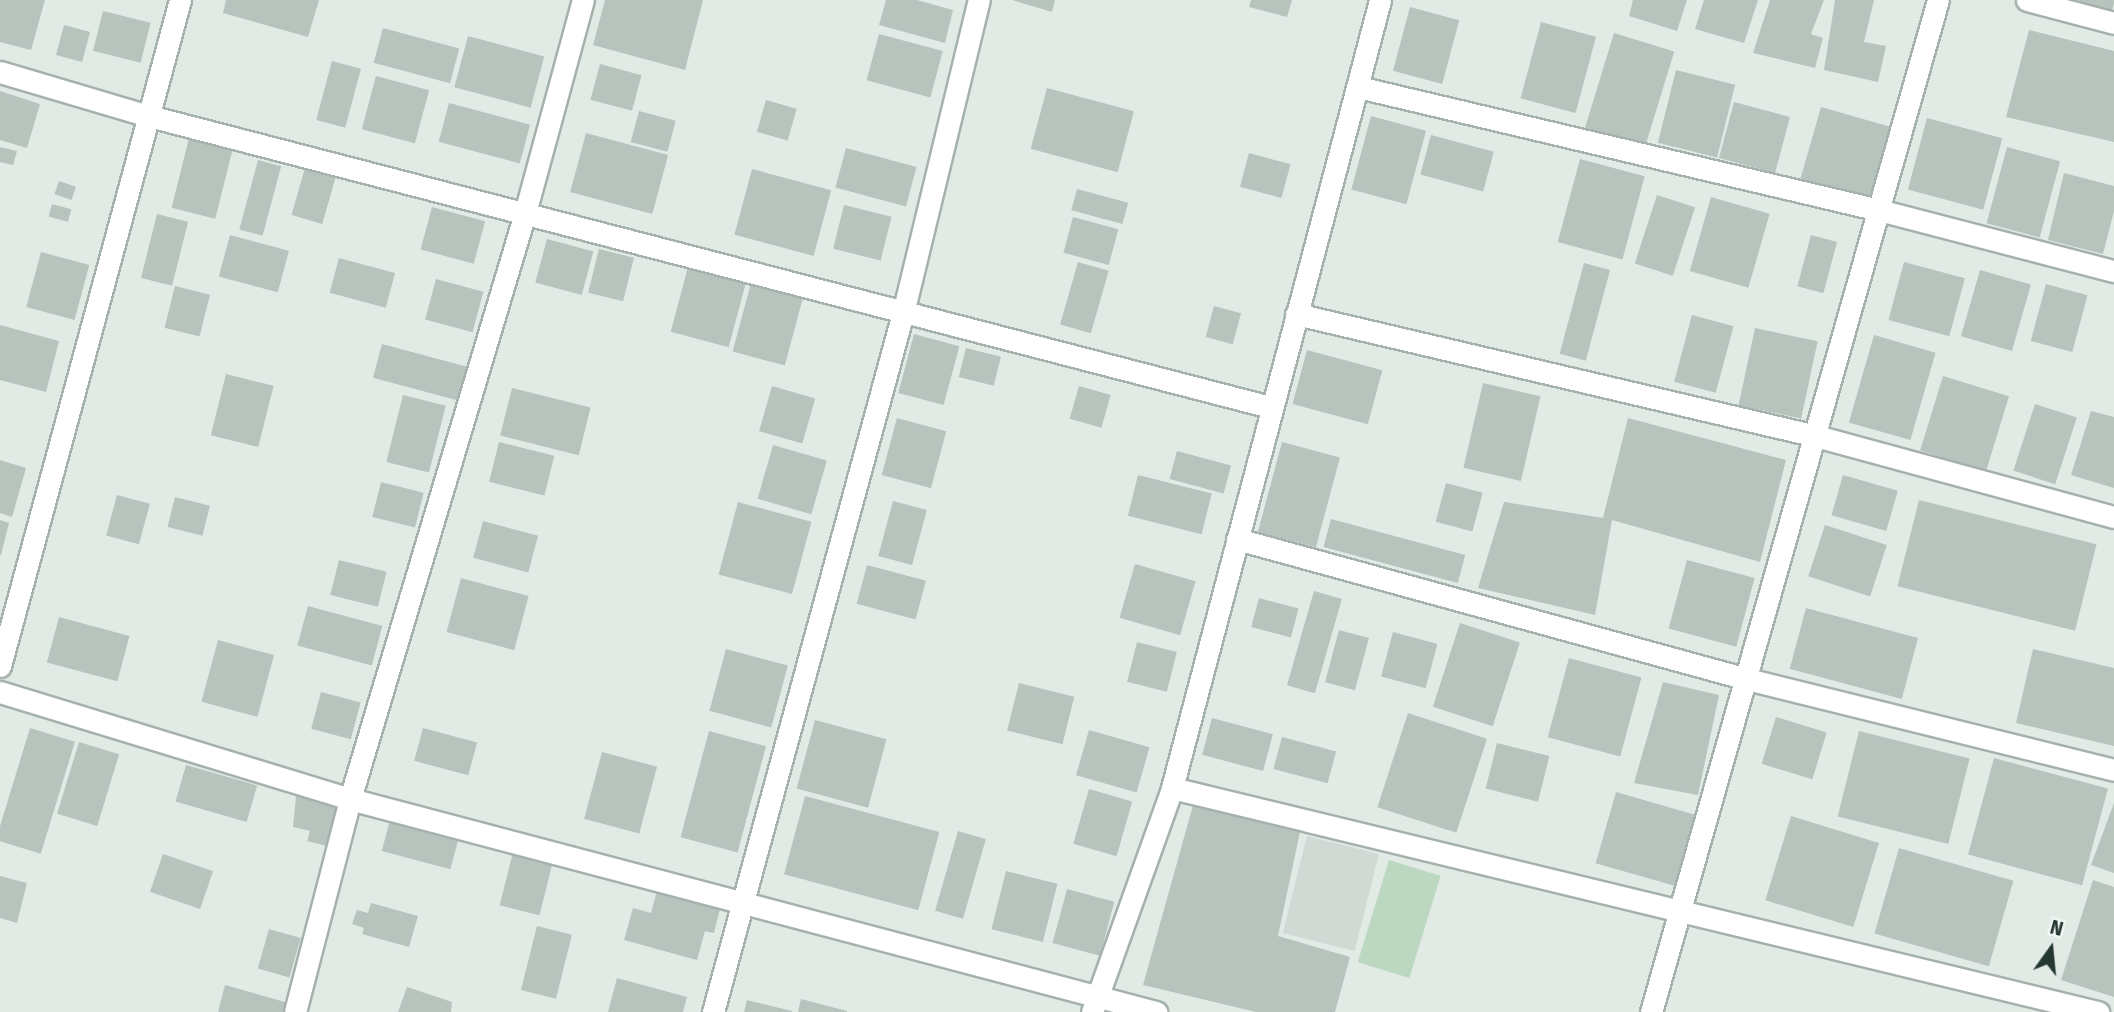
<!DOCTYPE html>
<html>
<head>
<meta charset="utf-8">
<style>
	body { margin:0 }
	#map { position:relative; width:2114px; height:1012px; overflow:hidden; background:#e1eae5; font-family:"Fira Sans",sans-serif }
	div>[style] { position:absolute }
	[style*='--x'] { left:calc(var(--x)*1px); top:calc(var(--y)*1px); width:calc(var(--w)*1px); rotate:calc(var(--a)*1deg) }
	.built>* { inset:0; background:#d0d9d4; transform-origin:0 0 }
	.green>* { inset:0; background:#bdd8c1; transform-origin:0 0 }
	.building>* { inset:0; background:#b7c4be; transform-origin:0 0 }
	.roads { filter:drop-shadow(2px 0 #a5b1ab) drop-shadow(-2px 0 #a5b1ab) drop-shadow(0 2px #a5b1ab) drop-shadow(0 -2px #a5b1ab) }
	.minor>* { height:21px; margin:-10.5px; padding:0 10.5px; transform-origin:10.5px; border-radius:10.5px; background:#fff }
	span { translate:-50% -50%; white-space:nowrap; text-align:center; line-height:1.15; -webkit-text-stroke:6px #f1f7f3; paint-order:stroke }
	.north { position:absolute; left:2016px; top:914px; width:70px; height:70px; -webkit-text-stroke:5px #f1f7f3; paint-order:stroke; rotate:15deg; font-size:19px; font-weight:700; line-height:28px; text-align:center; color:#243831 }
	.north::after { content:''; display:block; margin:auto; width:24px; height:32px; background:#243831; clip-path:polygon(50% 0,100% 100%,50% 72%,0 100%) }
</style>
</head>
<body>
<div id="map">
	<div class="built">
		<div style="left:1307px;top:836px;width:74px;height:100px;rotate:14deg"></div>
	</div>
	<div class="green">
		<div style="left:1389px;top:860px;width:54px;height:107px;rotate:17deg"></div>
	</div>
	<div class="building">
		<div style="clip-path:polygon(0 0,45px 0,31px 50px,0 42px)"></div>
		<div style="clip-path:polygon(226px 0,319px 0,308px 37px,223px 13px)"></div>
		<div style="clip-path:polygon(605px 0,703px 0,685px 70px,593px 45px)"></div>
		<div style="clip-path:polygon(886px 0,917px 0,953px 10px,945px 43px,879px 25px)"></div>
		<div style="clip-path:polygon(1012px 0,1055px 0,1052px 12px)"></div>
		<div style="clip-path:polygon(1251px 0,1292px 0,1287px 17px,1249px 7px)"></div>
		<div style="clip-path:polygon(1633px 0,1687px 0,1677px 31px,1629px 16px)"></div>
		<div style="clip-path:polygon(1704px 0,1758px 0,1744px 43px,1695px 29px)"></div>
		<div style="clip-path:polygon(1770px 0,1824px 0,1811px 34px,1823px 38px,1815px 68px,1753px 53px)"></div>
		<div style="clip-path:polygon(1835px 0,1874px 0,1864px 42px,1886px 46px,1878px 82px,1824px 70px)"></div>
		<div style="clip-path:polygon(2077px 0,2114px 0,2114px 3px,2112px 11px)"></div>
		<div style="left:1410px;top:7px;width:51px;height:66px;rotate:15deg"></div>
		<div style="left:103px;top:11px;width:49px;height:41px;rotate:14deg"></div>
		<div style="left:1541px;top:22px;width:57px;height:79px;rotate:15deg"></div>
		<div style="left:64px;top:25px;width:27px;height:31px;rotate:15deg"></div>
		<div style="left:383px;top:28px;width:79px;height:36px;rotate:15deg"></div>
		<div style="clip-path:polygon(2029px 30px,2114px 51px,2114px 142px,2006px 117px)"></div>
		<div style="left:1614px;top:33px;width:63px;height:100px;rotate:17deg"></div>
		<div style="left:879px;top:34px;width:66px;height:48px;rotate:15deg"></div>
		<div style="left:468px;top:36px;width:79px;height:53px;rotate:15deg"></div>
		<div style="left:332px;top:61px;width:30px;height:61px;rotate:15deg"></div>
		<div style="left:600px;top:64px;width:43px;height:37px;rotate:15deg"></div>
		<div style="left:1676px;top:70px;width:61px;height:75px;rotate:14deg"></div>
		<div style="left:376px;top:76px;width:55px;height:55px;rotate:15deg"></div>
		<div style="left:1047px;top:88px;width:90px;height:63px;rotate:15deg"></div>
		<div style="clip-path:polygon(0 91px,40px 104px,27px 148px,0 140px)"></div>
		<div style="left:766px;top:100px;width:32px;height:33px;rotate:16deg"></div>
		<div style="left:1734px;top:102px;width:58px;height:58px;rotate:15deg"></div>
		<div style="left:449px;top:103px;width:84px;height:40px;rotate:15deg"></div>
		<div style="left:1821px;top:107px;width:80px;height:79px;rotate:16deg"></div>
		<div style="left:639px;top:111px;width:38px;height:32px;rotate:15deg"></div>
		<div style="left:1371px;top:116px;width:57px;height:76px;rotate:15deg"></div>
		<div style="left:1927px;top:118px;width:78px;height:74px;rotate:15deg"></div>
		<div style="left:586px;top:133px;width:85px;height:61px;rotate:15deg"></div>
		<div style="left:1431px;top:135px;width:65px;height:41px;rotate:15deg"></div>
		<div style="left:189px;top:138px;width:45px;height:72px;rotate:14deg"></div>
		<div style="clip-path:polygon(0 147px,17px 151px,13px 165px,0 162px)"></div>
		<div style="left:2007px;top:147px;width:55px;height:79px;rotate:15deg"></div>
		<div style="left:846px;top:148px;width:73px;height:41px;rotate:15deg"></div>
		<div style="left:1249px;top:153px;width:43px;height:35px;rotate:15deg"></div>
		<div style="left:1580px;top:159px;width:67px;height:86px;rotate:15deg"></div>
		<div style="left:258px;top:160px;width:24px;height:72px;rotate:15deg"></div>
		<div style="left:305px;top:168px;width:32px;height:49px;rotate:16deg"></div>
		<div style="left:752px;top:169px;width:82px;height:68px;rotate:15deg"></div>
		<div style="clip-path:polygon(2064px 173px,2114px 186px,2114px 211px,2103px 254px,2048px 240px)"></div>
		<div style="left:59px;top:181px;width:18px;height:14px;rotate:19deg"></div>
		<div style="left:1077px;top:189px;width:53px;height:22px;rotate:15deg"></div>
		<div style="left:1657px;top:195px;width:40px;height:72px;rotate:18deg"></div>
		<div style="left:1711px;top:197px;width:61px;height:77px;rotate:16deg"></div>
		<div style="left:52px;top:204px;width:20px;height:13px;rotate:15deg"></div>
		<div style="left:844px;top:205px;width:49px;height:45px;rotate:14deg"></div>
		<div style="left:432px;top:207px;width:55px;height:44px;rotate:15deg"></div>
		<div style="left:157px;top:214px;width:32px;height:66px;rotate:14deg"></div>
		<div style="left:1073px;top:217px;width:47px;height:37px;rotate:15deg"></div>
		<div style="left:230px;top:235px;width:61px;height:43px;rotate:15deg"></div>
		<div style="left:1811px;top:235px;width:27px;height:53px;rotate:15deg"></div>
		<div style="left:547px;top:239px;width:48px;height:45px;rotate:15deg"></div>
		<div style="left:599px;top:249px;width:36px;height:45px;rotate:14deg"></div>
		<div style="left:41px;top:252px;width:50px;height:57px;rotate:15deg"></div>
		<div style="left:339px;top:258px;width:58px;height:36px;rotate:15deg"></div>
		<div style="left:1078px;top:262px;width:32px;height:65px;rotate:16deg"></div>
		<div style="left:1904px;top:262px;width:63px;height:60px;rotate:15deg"></div>
		<div style="left:1584px;top:263px;width:27px;height:94px;rotate:15deg"></div>
		<div style="left:688px;top:267px;width:60px;height:67px;rotate:15deg"></div>
		<div style="left:1980px;top:270px;width:53px;height:69px;rotate:16deg"></div>
		<div style="left:436px;top:279px;width:49px;height:42px;rotate:15deg"></div>
		<div style="left:751px;top:283px;width:54px;height:71px;rotate:15deg"></div>
		<div style="left:2046px;top:284px;width:43px;height:59px;rotate:15deg"></div>
		<div style="left:175px;top:286px;width:36px;height:43px;rotate:14deg"></div>
		<div style="left:1214px;top:306px;width:28px;height:32px;rotate:15deg"></div>
		<div style="left:1692px;top:315px;width:43px;height:69px;rotate:15deg"></div>
		<div style="clip-path:polygon(0 325px,59px 341px,46px 392px,0 380px)"></div>
		<div style="left:1755px;top:328px;width:64px;height:79px;rotate:12deg"></div>
		<div style="left:914px;top:334px;width:47px;height:61px;rotate:15deg"></div>
		<div style="left:1874px;top:335px;width:64px;height:91px;rotate:16deg"></div>
		<div style="left:382px;top:344px;width:91px;height:35px;rotate:15deg"></div>
		<div style="left:966px;top:348px;width:36px;height:30px;rotate:14deg"></div>
		<div style="left:1307px;top:350px;width:78px;height:56px;rotate:15deg"></div>
		<div style="left:226px;top:374px;width:49px;height:63px;rotate:14deg"></div>
		<div style="left:1943px;top:376px;width:69px;height:78px;rotate:17deg"></div>
		<div style="left:1483px;top:383px;width:59px;height:87px;rotate:13deg"></div>
		<div style="left:772px;top:386px;width:45px;height:47px;rotate:16deg"></div>
		<div style="left:1079px;top:386px;width:33px;height:34px;rotate:16deg"></div>
		<div style="left:512px;top:388px;width:81px;height:49px;rotate:14deg"></div>
		<div style="left:403px;top:395px;width:44px;height:69px;rotate:14deg"></div>
		<div style="left:2035px;top:404px;width:44px;height:70px;rotate:18deg"></div>
		<div style="clip-path:polygon(2091px 411px,2114px 417px,2114px 488px,2071px 475px)"></div>
		<div style="left:897px;top:418px;width:51px;height:59px;rotate:15deg"></div>
		<div style="clip-path:polygon(1628px 418px,1786px 460px,1760px 562px,1612px 520px,1595px 615px,1478px 588px,1504px 502px,1603px 518px)"></div>
		<div style="left:499px;top:442px;width:57px;height:41px;rotate:14deg"></div>
		<div style="left:1282px;top:442px;width:60px;height:93px;rotate:15deg"></div>
		<div style="left:773px;top:445px;width:56px;height:56px;rotate:16deg"></div>
		<div style="left:1177px;top:451px;width:56px;height:29px;rotate:15deg"></div>
		<div style="clip-path:polygon(0 460px,26px 468px,12px 517px,0 513px)"></div>
		<div style="left:1138px;top:475px;width:76px;height:42px;rotate:14deg"></div>
		<div style="left:1843px;top:475px;width:57px;height:42px;rotate:16deg"></div>
		<div style="left:381px;top:482px;width:44px;height:36px;rotate:14deg"></div>
		<div style="left:1446px;top:483px;width:38px;height:40px;rotate:15deg"></div>
		<div style="left:117px;top:495px;width:34px;height:42px;rotate:15deg"></div>
		<div style="left:175px;top:497px;width:36px;height:31px;rotate:14deg"></div>
		<div style="left:1919px;top:500px;width:183px;height:89px;rotate:14deg"></div>
		<div style="left:893px;top:501px;width:35px;height:57px;rotate:15deg"></div>
		<div style="left:738px;top:502px;width:76px;height:75px;rotate:15deg"></div>
		<div style="left:1331px;top:519px;width:139px;height:29px;rotate:15deg"></div>
		<div style="clip-path:polygon(0 520px,9px 523px,1px 555px,0 555px)"></div>
		<div style="left:483px;top:521px;width:57px;height:38px;rotate:15deg"></div>
		<div style="left:1825px;top:525px;width:65px;height:54px;rotate:18deg"></div>
		<div style="left:339px;top:560px;width:49px;height:36px;rotate:14deg"></div>
		<div style="left:1687px;top:560px;width:70px;height:71px;rotate:15deg"></div>
		<div style="left:1135px;top:564px;width:63px;height:56px;rotate:16deg"></div>
		<div style="left:867px;top:565px;width:61px;height:40px;rotate:15deg"></div>
		<div style="left:461px;top:578px;width:70px;height:56px;rotate:15deg"></div>
		<div style="left:1314px;top:591px;width:29px;height:98px;rotate:16deg"></div>
		<div style="left:1259px;top:598px;width:41px;height:30px;rotate:15deg"></div>
		<div style="left:308px;top:606px;width:77px;height:41px;rotate:15deg"></div>
		<div style="left:1806px;top:608px;width:116px;height:63px;rotate:15deg"></div>
		<div style="left:59px;top:617px;width:73px;height:47px;rotate:15deg"></div>
		<div style="left:1460px;top:623px;width:63px;height:88px;rotate:18deg"></div>
		<div style="left:1339px;top:630px;width:31px;height:54px;rotate:15deg"></div>
		<div style="left:1393px;top:632px;width:46px;height:46px;rotate:15deg"></div>
		<div style="left:218px;top:640px;width:58px;height:64px;rotate:15deg"></div>
		<div style="left:1137px;top:642px;width:41px;height:41px;rotate:14deg"></div>
		<div style="left:726px;top:649px;width:64px;height:64px;rotate:15deg"></div>
		<div style="clip-path:polygon(2033px 649px,2114px 668px,2114px 746px,2016px 723px)"></div>
		<div style="left:1569px;top:658px;width:75px;height:82px;rotate:15deg"></div>
		<div style="clip-path:polygon(1663px 682px,1719px 695px,1698px 795px,1634px 783px)"></div>
		<div style="left:1019px;top:683px;width:57px;height:49px;rotate:14deg"></div>
		<div style="left:321px;top:692px;width:41px;height:38px;rotate:15deg"></div>
		<div style="left:1408px;top:713px;width:83px;height:99px;rotate:18deg"></div>
		<div style="left:1776px;top:717px;width:53px;height:49px;rotate:17deg"></div>
		<div style="left:1212px;top:718px;width:63px;height:38px;rotate:15deg"></div>
		<div style="left:815px;top:720px;width:74px;height:71px;rotate:15deg"></div>
		<div style="left:30px;top:728px;width:47px;height:117px;rotate:17deg"></div>
		<div style="left:423px;top:728px;width:56px;height:34px;rotate:15deg"></div>
		<div style="left:1089px;top:730px;width:63px;height:47px;rotate:16deg"></div>
		<div style="left:709px;top:731px;width:59px;height:110px;rotate:15deg"></div>
		<div style="left:1859px;top:731px;width:114px;height:88px;rotate:14deg"></div>
		<div style="left:1282px;top:737px;width:56px;height:33px;rotate:15deg"></div>
		<div style="left:79px;top:742px;width:42px;height:75px;rotate:17deg"></div>
		<div style="left:1497px;top:743px;width:54px;height:47px;rotate:14deg"></div>
		<div style="left:602px;top:752px;width:57px;height:69px;rotate:15deg"></div>
		<div style="left:1994px;top:758px;width:118px;height:100px;rotate:15deg"></div>
		<div style="left:186px;top:765px;width:74px;height:38px;rotate:16deg"></div>
		<div style="left:1089px;top:789px;width:45px;height:57px;rotate:16deg"></div>
		<div style="left:1616px;top:792px;width:83px;height:74px;rotate:16deg"></div>
		<div style="clip-path:polygon(296px 796px,336px 807px,327px 846px,307px 841px,310px 831px,293px 827px)"></div>
		<div style="left:805px;top:796px;width:139px;height:81px;rotate:15deg"></div>
		<div style="clip-path:polygon(1195px 798px,1301px 827px,1278px 936px,1350px 957px,1335px 1012px,1256px 1012px,1143px 985px)"></div>
		<div style="clip-path:polygon(2114px 803px,2114px 873px,2091px 865px)"></div>
		<div style="left:1791px;top:816px;width:92px;height:88px;rotate:17deg"></div>
		<div style="left:390px;top:820px;width:71px;height:32px;rotate:15deg"></div>
		<div style="left:958px;top:831px;width:29px;height:83px;rotate:16deg"></div>
		<div style="left:1899px;top:848px;width:119px;height:89px;rotate:16deg"></div>
		<div style="left:513px;top:852px;width:41px;height:55px;rotate:14deg"></div>
		<div style="left:163px;top:854px;width:53px;height:40px;rotate:19deg"></div>
		<div style="left:1006px;top:871px;width:53px;height:60px;rotate:14deg"></div>
		<div style="clip-path:polygon(0 876px,27px 883px,17px 923px,0 918px)"></div>
		<div style="clip-path:polygon(2093px 880px,2114px 887px,2114px 997px,2061px 980px)"></div>
		<div style="left:1067px;top:889px;width:49px;height:56px;rotate:15deg"></div>
		<div style="clip-path:polygon(657px 891px,720px 909px,714px 933px,705px 931px,697px 960px,624px 940px,633px 908px,651px 913px)"></div>
		<div style="clip-path:polygon(371px 903px,418px 916px,409px 947px,362px 934px,364px 928px,352px 924px,357px 910px,368px 913px)"></div>
		<div style="left:537px;top:926px;width:36px;height:66px;rotate:14deg"></div>
		<div style="left:269px;top:929px;width:33px;height:41px;rotate:16deg"></div>
		<div style="clip-path:polygon(617px 978px,687px 997px,683px 1012px,608px 1012px)"></div>
		<div style="clip-path:polygon(225px 985px,292px 1004px,290px 1012px,218px 1012px)"></div>
		<div style="clip-path:polygon(407px 987px,452px 1002px,451px 1012px,398px 1012px)"></div>
		<div style="clip-path:polygon(801px 999px,847px 1011px,847px 1012px,798px 1012px)"></div>
		<div style="clip-path:polygon(747px 1000px,792px 1011px,792px 1012px,744px 1012px)"></div>
	</div>
	<div class="roads">
		<div class="minor">
			<div style="--x:2027;--y:0;--w:90;--a:14.8"></div>
			<div style="--x:0;--y:72;--w:155;--a:16.5"></div>
			<div style="--x:149;--y:116;--w:1158;--a:14.55"></div>
			<div style="--x:1358;--y:87;--w:535;--a:13.28"></div>
			<div style="--x:1879;--y:210;--w:243;--a:14.6"></div>
			<div style="--x:1296;--y:314;--w:534;--a:13.2"></div>
			<div style="--x:1816;--y:436;--w:309;--a:15.2"></div>
			<div style="--x:1237;--y:539;--w:529;--a:15.35"></div>
			<div style="--x:1747;--y:679;--w:378;--a:13.9"></div>
			<div style="--x:0;--y:666;--w:690;--a:-74.88"></div>
			<div style="--x:0;--y:692;--w:366;--a:17"></div>
			<div style="--x:350;--y:799;--w:834;--a:14.8"></div>
			<div style="--x:1172;--y:788;--w:953;--a:13.6"></div>
			<div style="--x:295;--y:1012;--w:220;--a:-75.5"></div>
			<div style="--x:350;--y:799;--w:612;--a:-73.37"></div>
			<div style="--x:525;--y:213;--w:221;--a:-74.8"></div>
			<div style="--x:713;--y:1012;--w:728;--a:-74.8"></div>
			<div style="--x:904;--y:309;--w:318;--a:-76.4"></div>
			<div style="--x:1092;--y:1012;--w:238;--a:-70.3"></div>
			<div style="--x:1172;--y:788;--w:815;--a:-75.21"></div>
			<div style="--x:1651;--y:1012;--w:1052;--a:-74.17"></div>
		</div>
	</div>
	<div class="north">N</div>
</div>
</body>
</html>
